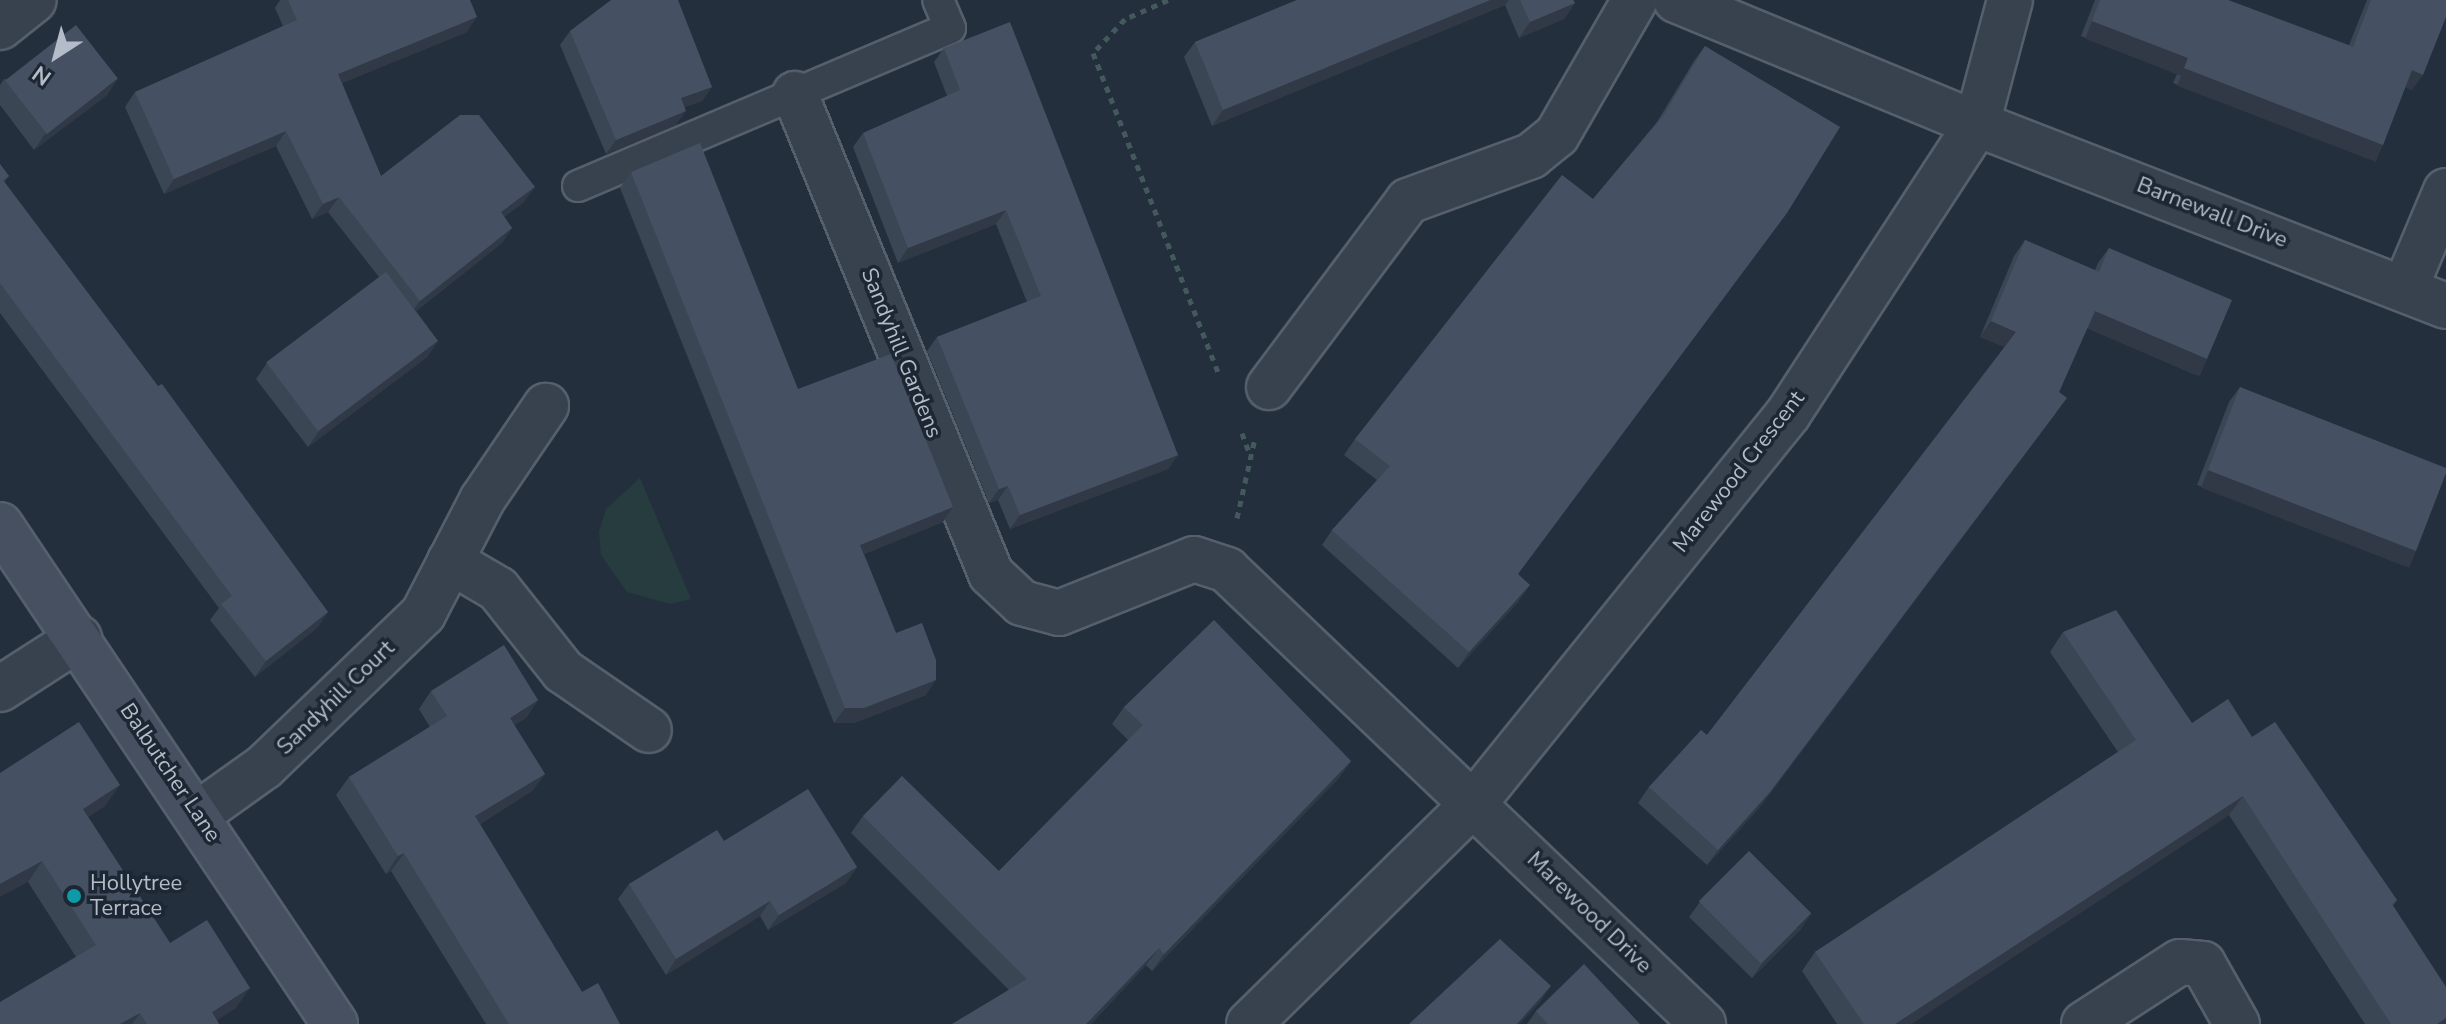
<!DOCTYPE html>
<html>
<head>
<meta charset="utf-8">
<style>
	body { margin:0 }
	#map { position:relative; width:2446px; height:1024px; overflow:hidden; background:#242f3e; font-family:"Nunito Sans",sans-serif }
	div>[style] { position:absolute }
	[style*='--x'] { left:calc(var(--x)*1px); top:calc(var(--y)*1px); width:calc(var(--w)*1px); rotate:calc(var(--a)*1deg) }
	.green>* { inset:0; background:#263c3f }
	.path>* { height:5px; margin-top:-2.5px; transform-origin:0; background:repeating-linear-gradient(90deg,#44595c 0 6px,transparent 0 12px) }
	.roads { filter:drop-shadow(2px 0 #565f6c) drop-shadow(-2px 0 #565f6c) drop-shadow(0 2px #565f6c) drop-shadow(0 -2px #565f6c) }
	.lane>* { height:30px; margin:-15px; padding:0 15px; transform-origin:15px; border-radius:15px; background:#38414e }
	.street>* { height:44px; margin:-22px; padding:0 22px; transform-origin:22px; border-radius:22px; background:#38414e }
	.secondary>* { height:44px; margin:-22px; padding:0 22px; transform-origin:22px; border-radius:22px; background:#465061 }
	.wall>* { inset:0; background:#3b4654 }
	.shaded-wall>* { inset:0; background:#303945; transform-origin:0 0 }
	.building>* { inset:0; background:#455162; transform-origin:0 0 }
	.dots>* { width:22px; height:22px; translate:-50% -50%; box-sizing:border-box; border:4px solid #1d2633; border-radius:50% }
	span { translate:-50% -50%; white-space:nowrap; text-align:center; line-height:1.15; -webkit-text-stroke:7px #1d2633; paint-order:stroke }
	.street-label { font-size:22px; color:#b4bcc9 }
	.poi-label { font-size:22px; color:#b4bcc9 }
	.left { translate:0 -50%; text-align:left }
	.north { position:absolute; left:16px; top:16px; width:80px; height:80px; -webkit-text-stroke:6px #1d2633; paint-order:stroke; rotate:216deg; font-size:22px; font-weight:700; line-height:32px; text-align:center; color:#b4bcc9 }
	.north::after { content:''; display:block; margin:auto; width:28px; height:36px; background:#b4bcc9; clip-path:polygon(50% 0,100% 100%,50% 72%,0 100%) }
</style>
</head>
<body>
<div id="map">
	<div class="green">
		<div style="clip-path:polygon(640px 478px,691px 599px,670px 604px,627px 592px,601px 555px,599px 532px,606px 509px)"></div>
	</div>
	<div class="path">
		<div style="--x:1168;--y:0;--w:47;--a:156.2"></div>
		<div style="--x:1125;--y:19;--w:47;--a:133.3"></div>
		<div style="--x:1093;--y:53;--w:343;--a:68.6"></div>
		<div style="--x:1242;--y:433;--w:23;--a:70"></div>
		<div style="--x:1237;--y:518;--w:82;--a:-77.3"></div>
	</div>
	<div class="roads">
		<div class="lane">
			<div style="--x:578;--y:186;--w:404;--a:-23"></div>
			<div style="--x:950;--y:28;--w:30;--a:-113"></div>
		</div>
		<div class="street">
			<div style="--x:1676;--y:0;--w:326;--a:22.4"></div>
			<div style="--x:1977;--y:124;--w:503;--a:21.21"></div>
			<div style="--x:0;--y:27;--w:43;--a:-38.5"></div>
			<div style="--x:795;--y:94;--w:518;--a:67.79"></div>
			<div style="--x:991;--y:574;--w:42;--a:43.1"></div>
			<div style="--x:1022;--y:603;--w:38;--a:15"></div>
			<div style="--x:1059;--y:613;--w:145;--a:-21.8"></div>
			<div style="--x:1194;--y:559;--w:35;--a:18"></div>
			<div style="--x:1227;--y:570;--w:658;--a:43.64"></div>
			<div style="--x:2406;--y:286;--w:103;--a:-67.2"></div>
			<div style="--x:1269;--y:387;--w:232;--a:-53.2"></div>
			<div style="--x:1408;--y:201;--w:131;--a:-20.1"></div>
			<div style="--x:1531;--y:156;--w:33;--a:-39"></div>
			<div style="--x:1557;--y:135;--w:156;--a:-60"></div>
			<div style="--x:450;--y:561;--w:56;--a:30.3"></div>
			<div style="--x:498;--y:589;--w:105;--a:51.6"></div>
			<div style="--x:563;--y:671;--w:104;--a:34.5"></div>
			<div style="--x:0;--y:689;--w:94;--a:-32.8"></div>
			<div style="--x:198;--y:814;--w:81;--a:-35.5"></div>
			<div style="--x:264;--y:767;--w:221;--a:-43.9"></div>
			<div style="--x:423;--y:614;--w:128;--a:-62.6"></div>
			<div style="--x:482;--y:500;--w:114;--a:-55.8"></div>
			<div style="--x:1249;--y:1024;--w:317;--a:-44.5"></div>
			<div style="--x:1475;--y:802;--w:499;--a:-51.1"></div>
			<div style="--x:1788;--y:414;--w:346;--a:-56.9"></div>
			<div style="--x:1977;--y:124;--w:128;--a:-75.1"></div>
			<div style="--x:2084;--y:1024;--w:114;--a:-32.9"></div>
			<div style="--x:2180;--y:962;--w:23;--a:5"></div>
			<div style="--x:2203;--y:964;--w:69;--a:60.5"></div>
		</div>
		<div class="secondary">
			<div style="--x:0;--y:525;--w:601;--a:56.12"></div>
		</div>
	</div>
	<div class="wall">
		<div style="clip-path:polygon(280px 0,470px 0,467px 32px,342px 83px,381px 176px,524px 202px,504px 217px,512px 228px,502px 243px,416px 311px,438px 341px,427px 357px,308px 447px,256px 379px,267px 363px,379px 277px,328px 212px,312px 219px,276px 146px,164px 194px,125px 107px,135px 92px,283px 26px,275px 8px)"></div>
		<div style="clip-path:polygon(1297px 0,1573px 0,1575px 3px,1564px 19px,1519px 38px,1505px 5px,1212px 126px,1184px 57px,1195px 42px)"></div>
		<div style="clip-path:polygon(2095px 0,2228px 0,2349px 45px,2367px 0,2446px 0,2412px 90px,2405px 87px,2383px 145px,2372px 160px,2173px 83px,2177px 74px,2081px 36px)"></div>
		<div style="clip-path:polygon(570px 31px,712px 87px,702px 101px,685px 107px,676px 125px,606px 154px,560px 45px)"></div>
		<div style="clip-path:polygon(1705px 46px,1518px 575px,1519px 601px,1458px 668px,1322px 545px,1332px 530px,1377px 480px,1344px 455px,1355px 439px,1593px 199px,1657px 122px,1694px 61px)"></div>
		<div style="clip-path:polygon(944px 48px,1178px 455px,1168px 469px,1010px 529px,998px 500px,989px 503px,927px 351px,937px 337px,1027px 302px,996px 224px,898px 263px,853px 147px,863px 133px,947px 96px,934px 62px)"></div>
		<div style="clip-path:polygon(4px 79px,107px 95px,34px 150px,0 105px,0 85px)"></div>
		<div style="clip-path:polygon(0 164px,9px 176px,4px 182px,328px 612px,317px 628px,255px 677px,210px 620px,219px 608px,0 313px)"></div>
		<div style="clip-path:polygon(631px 172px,798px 389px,943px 522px,864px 554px,896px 633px,926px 695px,854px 723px,834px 723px,620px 188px)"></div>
		<div style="clip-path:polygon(2025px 240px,2095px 270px,2098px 263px,2109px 248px,2196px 375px,2087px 328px,2059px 392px,2056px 413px,1759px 808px,1707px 865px,1638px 803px,1649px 787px,1707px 735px,2005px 347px,1980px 337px,2014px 256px)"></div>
		<div style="clip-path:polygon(2240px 387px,2416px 551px,2405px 566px,2197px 485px,2229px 402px)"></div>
		<div style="clip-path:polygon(2063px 632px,2192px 723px,2252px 737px,2397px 900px,2393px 906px,2446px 1024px,2365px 1024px,2229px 815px,1911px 1024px,1837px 1024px,1802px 971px,1815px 952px,2118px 752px,2050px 652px)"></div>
		<div style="clip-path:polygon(431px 691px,538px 700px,526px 718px,514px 725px,545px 774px,532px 791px,480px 824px,582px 992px,620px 1024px,486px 1024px,391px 871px,386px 874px,336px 795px,349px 777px,430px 727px,419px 709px)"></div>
		<div style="clip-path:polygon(1124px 707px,1351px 761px,1339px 778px,1152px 971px,1146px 965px,1091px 1024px,952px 1024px,1009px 990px,851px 833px,863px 816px,999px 871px,1128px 740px,1112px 724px)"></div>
		<div style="clip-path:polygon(0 773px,105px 806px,88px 817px,170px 943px,236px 1008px,217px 1020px,219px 1024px,0 1024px,76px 957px,28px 882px)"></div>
		<div style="clip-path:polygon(724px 841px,857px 867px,846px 883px,768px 930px,760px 916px,666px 975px,618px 899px,629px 884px)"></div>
		<div style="clip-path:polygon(1700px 902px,1801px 929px,1752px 978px,1689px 917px)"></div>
		<div style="clip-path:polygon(1536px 1011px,1640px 1024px,1527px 1024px)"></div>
	</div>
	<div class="shaded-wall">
		<div style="clip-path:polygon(1490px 0,1509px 0,1505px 5px,1212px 126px,1223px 110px)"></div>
		<div style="clip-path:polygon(1575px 3px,1564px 19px,1519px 38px,1530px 22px)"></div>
		<div style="clip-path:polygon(477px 17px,467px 32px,327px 89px,338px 74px)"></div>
		<div style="left:2092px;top:21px;width:103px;height:19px;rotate:21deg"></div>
		<div style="left:2184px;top:68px;width:213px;height:19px;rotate:21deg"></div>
		<div style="clip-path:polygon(2412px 70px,2423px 75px,2412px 90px,2401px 86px)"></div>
		<div style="clip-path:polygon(118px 79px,107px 95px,34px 150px,45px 134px)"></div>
		<div style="clip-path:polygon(712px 87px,702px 101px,672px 112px,681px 98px)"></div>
		<div style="clip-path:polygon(686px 111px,676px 125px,606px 154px,616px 140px)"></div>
		<div style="clip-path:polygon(286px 131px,276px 146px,164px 194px,174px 179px)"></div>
		<div style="clip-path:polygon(535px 187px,524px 202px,491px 227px,501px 212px)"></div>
		<div style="clip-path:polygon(339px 197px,328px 212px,312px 219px,323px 204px)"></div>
		<div style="clip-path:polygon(1006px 210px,996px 224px,898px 263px,908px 248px)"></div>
		<div style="clip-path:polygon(512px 228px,502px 243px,409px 316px,420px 301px)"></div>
		<div style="left:2095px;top:311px;width:122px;height:19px;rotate:23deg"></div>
		<div style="clip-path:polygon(1991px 321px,2016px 332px,2005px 347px,1980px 337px)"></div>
		<div style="clip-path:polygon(438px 341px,427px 357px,308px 447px,319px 431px)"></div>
		<div style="clip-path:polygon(2067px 398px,1759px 808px,1707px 865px,1718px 850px)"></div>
		<div style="clip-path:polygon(1178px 455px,1168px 469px,1010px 529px,1020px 515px)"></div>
		<div style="left:2208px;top:470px;width:223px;height:19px;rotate:21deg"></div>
		<div style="clip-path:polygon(1008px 486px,998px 500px,989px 503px,999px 489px)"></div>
		<div style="clip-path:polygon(953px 507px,943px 522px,849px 560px,860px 545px)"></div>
		<div style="clip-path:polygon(1530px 585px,1519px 601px,1458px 668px,1469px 652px)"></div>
		<div style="clip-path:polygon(328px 612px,317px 628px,255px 677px,266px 661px)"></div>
		<div style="clip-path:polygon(936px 680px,926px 695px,854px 723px,834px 723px,845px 708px)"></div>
		<div style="clip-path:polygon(538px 700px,526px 718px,497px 736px,510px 718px)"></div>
		<div style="clip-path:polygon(1351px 761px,1339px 778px,1152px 971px,1164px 954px)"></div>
		<div style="clip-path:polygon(545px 774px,532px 791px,463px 834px,475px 816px)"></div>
		<div style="clip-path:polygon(120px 785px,105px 806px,68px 829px,83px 809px)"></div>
		<div style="clip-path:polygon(2243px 796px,2229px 815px,1911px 1024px,1895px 1024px)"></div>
		<div style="clip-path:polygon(404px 853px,391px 871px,386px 874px,398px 856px)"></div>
		<div style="clip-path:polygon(42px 861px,28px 882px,0 897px,0 884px)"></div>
		<div style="clip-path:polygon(857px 867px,846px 883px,768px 930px,779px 915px)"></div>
		<div style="clip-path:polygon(770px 901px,760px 916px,666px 975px,676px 959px)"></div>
		<div style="clip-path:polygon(1812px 913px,1801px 929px,1752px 978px,1763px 962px)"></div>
		<div style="clip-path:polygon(1159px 948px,1146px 965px,1091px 1024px,1086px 1024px)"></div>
		<div style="clip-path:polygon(1551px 986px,1540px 1002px,1520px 1024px,1517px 1024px)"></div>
		<div style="clip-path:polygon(250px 988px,236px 1008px,211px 1024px,212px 1012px)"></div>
		<div style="clip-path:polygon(140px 1013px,132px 1024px,120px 1024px)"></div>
		<div style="clip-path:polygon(2446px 1018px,2446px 1024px,2437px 1024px)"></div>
	</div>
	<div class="building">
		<div style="clip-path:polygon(288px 0,470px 0,477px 17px,338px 74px,381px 176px,460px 115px,479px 115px,535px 187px,501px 212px,512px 228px,420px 301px,339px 197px,323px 204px,286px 131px,174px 179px,135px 92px,297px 20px)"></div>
		<div style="clip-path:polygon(611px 0,678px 0,712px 87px,681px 98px,686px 111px,616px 140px,570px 31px)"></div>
		<div style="clip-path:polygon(1297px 0,1490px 0,1223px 110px,1195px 42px)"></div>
		<div style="clip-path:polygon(1520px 0,1573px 0,1575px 3px,1530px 22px)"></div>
		<div style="clip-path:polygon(2100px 0,2228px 0,2353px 47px,2371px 0,2446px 0,2446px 17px,2423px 75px,2412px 70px,2383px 145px,2184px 68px,2188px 58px,2092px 21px)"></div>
		<div style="clip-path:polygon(1010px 22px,1178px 455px,1020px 515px,1008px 486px,999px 489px,937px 337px,1041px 296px,1006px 210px,908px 248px,863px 133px,960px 90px,944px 48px)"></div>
		<div style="left:76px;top:25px;width:68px;height:90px;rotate:52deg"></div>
		<div style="clip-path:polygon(1705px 46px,1840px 127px,1787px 213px,1518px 574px,1530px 585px,1469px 652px,1332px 530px,1390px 466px,1355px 439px,1562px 175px,1593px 199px,1663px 116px)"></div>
		<div style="clip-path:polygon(700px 143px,798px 389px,891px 354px,953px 507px,860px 545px,896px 633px,922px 623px,936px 660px,936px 680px,864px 708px,845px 708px,631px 172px)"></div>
		<div style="clip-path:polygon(0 164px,9px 176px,3px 180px,158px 386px,162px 384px,328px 612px,266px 661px,221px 604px,232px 596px,0 283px)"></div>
		<div style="clip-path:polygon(2025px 240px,2099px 272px,2109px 248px,2232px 300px,2207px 359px,2095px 311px,2059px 392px,2067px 398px,1770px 792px,1718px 850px,1649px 787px,1701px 730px,1707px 735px,2016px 332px,1991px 321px)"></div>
		<div style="left:386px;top:272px;width:86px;height:150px;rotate:53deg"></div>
		<div style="clip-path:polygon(2240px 387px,2446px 468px,2446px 473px,2416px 551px,2208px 470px)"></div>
		<div style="clip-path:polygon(2116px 610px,2192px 723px,2228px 699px,2252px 737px,2275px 722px,2397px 900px,2392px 904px,2446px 987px,2446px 1018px,2437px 1024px,2391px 1024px,2243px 796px,1895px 1024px,1864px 1024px,1815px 952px,2136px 740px,2063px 632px)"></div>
		<div style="clip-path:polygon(1214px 620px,1351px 761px,1164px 954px,1159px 948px,1086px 1024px,952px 1024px,1027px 979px,863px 816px,902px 776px,999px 871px,1143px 725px,1124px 707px)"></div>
		<div style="clip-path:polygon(504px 645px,538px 700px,510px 718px,545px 774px,475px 816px,582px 992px,598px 983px,620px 1024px,509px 1024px,404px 853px,398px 856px,349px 777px,447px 716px,431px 691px)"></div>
		<div style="clip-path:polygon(79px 722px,120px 785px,83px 809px,170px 943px,207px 920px,250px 988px,212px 1012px,219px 1024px,147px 1024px,140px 1013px,120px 1024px,0 1024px,0 1002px,96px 945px,42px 861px,0 884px,0 773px)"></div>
		<div style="clip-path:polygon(808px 789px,857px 867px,779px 915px,770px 901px,676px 959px,629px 884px,717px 830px,724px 841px)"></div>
		<div style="left:1749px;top:851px;width:88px;height:71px;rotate:45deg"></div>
		<div style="clip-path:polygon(1500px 939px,1551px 986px,1517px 1024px,1409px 1024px)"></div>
		<div style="clip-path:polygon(1584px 964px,1640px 1024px,1548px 1024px,1536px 1011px)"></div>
	</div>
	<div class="dots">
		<div style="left:74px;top:896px;background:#0f9aa8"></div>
	</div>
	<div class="street-label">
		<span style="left:2212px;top:213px;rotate:21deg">Barnewall Drive</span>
		<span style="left:901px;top:353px;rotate:68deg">Sandyhill Gardens</span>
		<span style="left:1739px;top:472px;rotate:-52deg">Marewood Crescent</span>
		<span style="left:336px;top:698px;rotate:-44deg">Sandyhill Court</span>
		<span style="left:170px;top:773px;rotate:56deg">Balbutcher Lane</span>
		<span style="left:1589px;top:913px;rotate:44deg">Marewood Drive</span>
	</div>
	<div class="poi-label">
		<span class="left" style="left:90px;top:896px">Hollytree<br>Terrace</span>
	</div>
	<div class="north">N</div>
</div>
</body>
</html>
